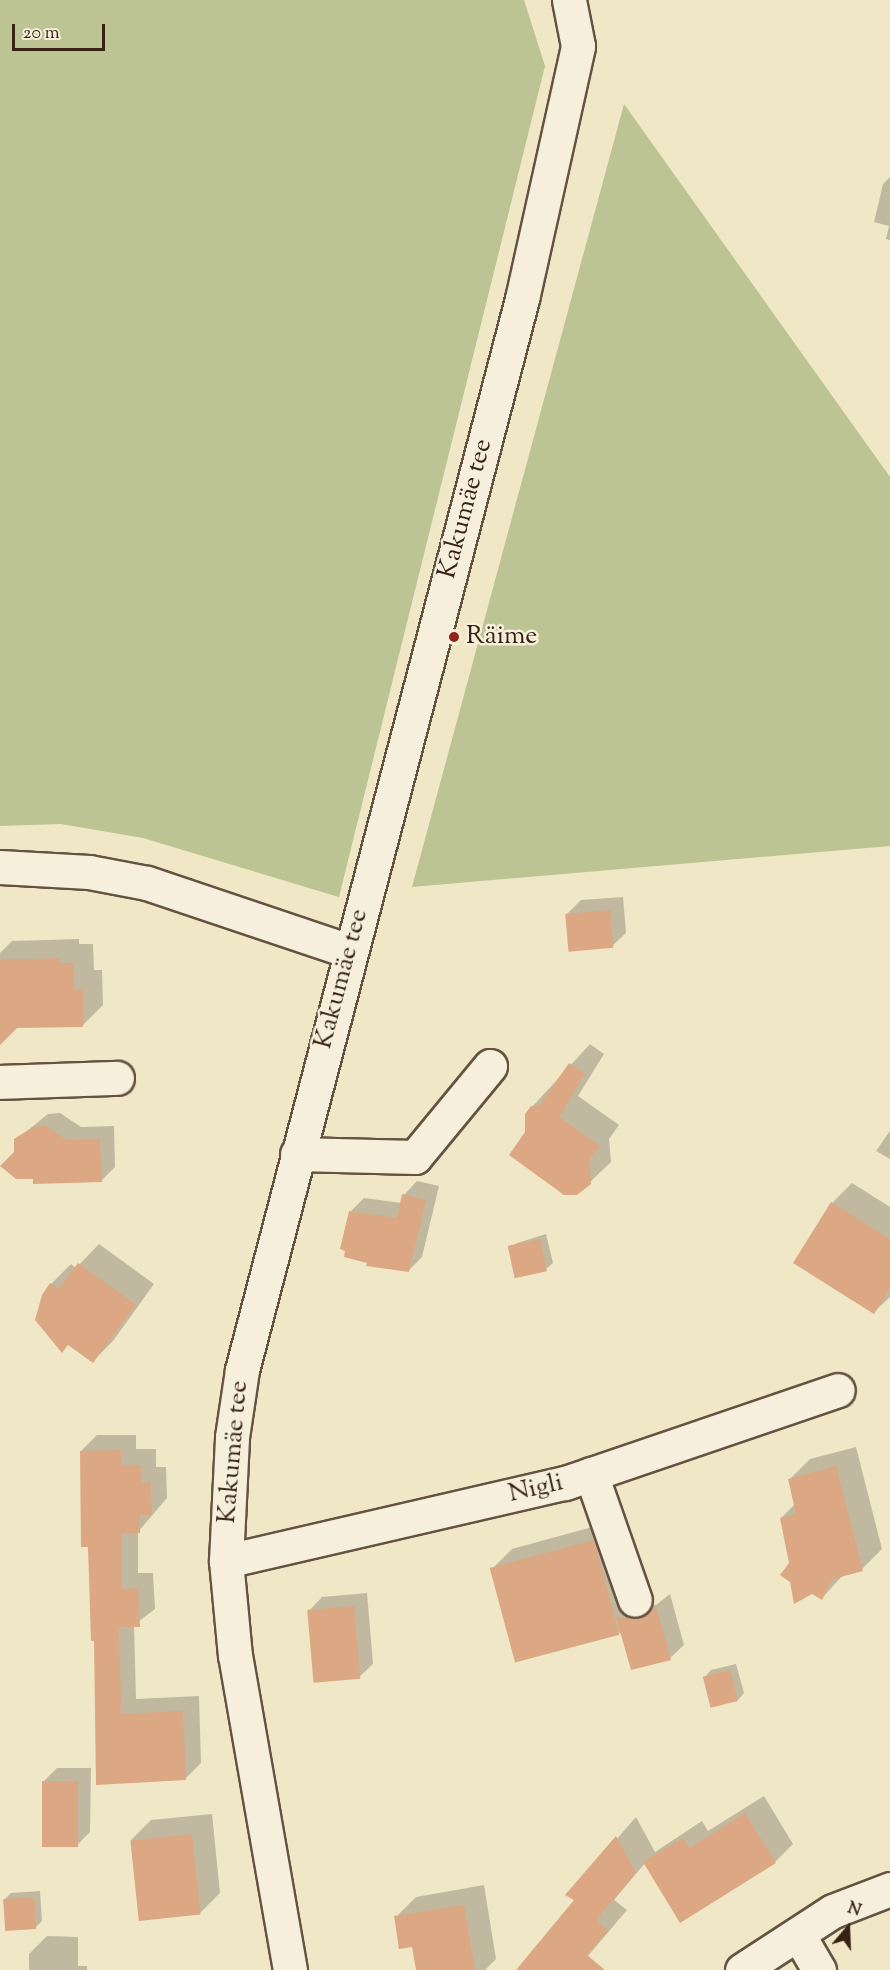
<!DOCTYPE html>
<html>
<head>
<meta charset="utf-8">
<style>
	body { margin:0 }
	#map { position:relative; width:890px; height:1970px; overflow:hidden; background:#f0e7c7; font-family:"Sorts Mill Goudy",serif }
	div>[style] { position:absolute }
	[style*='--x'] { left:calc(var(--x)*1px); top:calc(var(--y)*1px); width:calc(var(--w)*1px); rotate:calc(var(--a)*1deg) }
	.green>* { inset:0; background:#bcc493 }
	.shadow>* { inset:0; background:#0003 }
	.building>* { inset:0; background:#dca883; transform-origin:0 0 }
	.roads { filter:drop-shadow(2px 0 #655341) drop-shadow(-2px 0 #655341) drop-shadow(0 2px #655341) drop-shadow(0 -2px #655341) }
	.minor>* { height:33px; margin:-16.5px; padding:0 16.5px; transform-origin:16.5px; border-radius:16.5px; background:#f5efdb }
	.dots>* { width:16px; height:16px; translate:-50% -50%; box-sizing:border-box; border:3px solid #f5efdb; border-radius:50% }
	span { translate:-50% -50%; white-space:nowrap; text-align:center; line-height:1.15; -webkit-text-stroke:5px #f5efdb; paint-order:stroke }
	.street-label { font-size:26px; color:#372214 }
	.poi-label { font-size:26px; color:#372214 }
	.left { translate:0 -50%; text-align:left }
	.north { position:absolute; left:818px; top:1898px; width:60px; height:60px; -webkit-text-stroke:4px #f5efdb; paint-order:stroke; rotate:19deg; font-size:16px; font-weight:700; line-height:24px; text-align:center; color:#372214 }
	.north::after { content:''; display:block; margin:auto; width:21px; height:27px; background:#372214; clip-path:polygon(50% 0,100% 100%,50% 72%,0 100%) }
	.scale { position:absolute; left:12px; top:24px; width:93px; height:27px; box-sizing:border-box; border:3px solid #372214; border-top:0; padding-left:8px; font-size:18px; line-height:21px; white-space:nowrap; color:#372214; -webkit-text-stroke:4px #f5efdb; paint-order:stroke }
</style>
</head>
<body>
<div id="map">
	<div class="green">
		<div style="clip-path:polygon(0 0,524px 0,545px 66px,339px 897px,143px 838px,61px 824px,0 826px)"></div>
		<div style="clip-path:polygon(624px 104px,890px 477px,890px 846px,412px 887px)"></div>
	</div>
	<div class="shadow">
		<div style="clip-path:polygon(890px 177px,890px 240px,886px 239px,889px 226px,874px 222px,883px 184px)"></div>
		<div style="clip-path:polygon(623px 897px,626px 933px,612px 946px,567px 914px,581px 900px)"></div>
		<div style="clip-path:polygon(79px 939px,79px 944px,93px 944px,94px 970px,102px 970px,103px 1005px,83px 1025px,0 1027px,0 953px,12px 941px)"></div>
		<div style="clip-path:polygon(590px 1044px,604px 1054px,578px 1096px,619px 1125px,609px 1139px,611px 1162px,590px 1182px,526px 1132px,532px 1107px)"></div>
		<div style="clip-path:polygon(60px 1113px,81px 1127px,114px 1126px,115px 1167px,101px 1181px,35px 1177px,16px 1140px,48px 1114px)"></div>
		<div style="clip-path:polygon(890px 1131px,890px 1159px,876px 1151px)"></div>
		<div style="clip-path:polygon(417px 1181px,439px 1186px,422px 1257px,409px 1270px,351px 1211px,364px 1198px,402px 1203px,404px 1195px)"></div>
		<div style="clip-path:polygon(852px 1183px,890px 1207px,890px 1297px,874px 1312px,832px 1203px)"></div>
		<div style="clip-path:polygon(546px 1234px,553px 1263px,546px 1269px,511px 1250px,517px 1243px)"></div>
		<div style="clip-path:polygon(99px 1244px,154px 1284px,113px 1341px,93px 1361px,39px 1307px,51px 1284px,71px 1264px,76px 1268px)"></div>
		<div style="clip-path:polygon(97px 1435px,136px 1435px,136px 1449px,156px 1449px,156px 1467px,166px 1467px,167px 1498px,138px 1532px,138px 1573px,153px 1573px,155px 1609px,134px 1625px,136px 1699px,199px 1696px,201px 1763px,186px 1778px,98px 1783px,95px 1640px,81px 1451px)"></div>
		<div style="clip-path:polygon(856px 1447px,882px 1549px,862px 1569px,844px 1574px,822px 1598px,781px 1518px,795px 1504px,790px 1479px,810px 1459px)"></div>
		<div style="clip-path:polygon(614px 1521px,637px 1604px,656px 1605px,670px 1594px,684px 1645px,670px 1658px,492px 1569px,512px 1549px)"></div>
		<div style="clip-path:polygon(367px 1593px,373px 1664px,359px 1677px,309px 1611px,322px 1597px)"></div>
		<div style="clip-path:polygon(736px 1664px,744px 1693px,738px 1700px,705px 1677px,711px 1670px)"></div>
		<div style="clip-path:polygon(57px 1768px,91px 1768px,90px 1832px,76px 1846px,43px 1782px)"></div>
		<div style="clip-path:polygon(764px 1796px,793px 1844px,775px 1862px,645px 1863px,614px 1900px,627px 1910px,576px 1970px,535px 1970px,576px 1900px,568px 1895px,636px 1817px,655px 1852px,702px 1821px,708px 1831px)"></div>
		<div style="clip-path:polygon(212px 1814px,220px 1893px,200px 1913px,131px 1840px,151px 1820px)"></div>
		<div style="clip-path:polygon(484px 1885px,496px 1959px,485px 1970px,418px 1970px,413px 1945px,396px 1917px,416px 1897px)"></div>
		<div style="clip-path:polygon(40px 1891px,42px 1921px,36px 1927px,4px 1900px,11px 1893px)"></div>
		<div style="clip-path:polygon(47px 1936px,78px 1937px,78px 1966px,87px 1966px,87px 1970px,29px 1970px,29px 1954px)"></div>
	</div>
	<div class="building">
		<div style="left:610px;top:910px;width:38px;height:45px;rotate:85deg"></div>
		<div style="clip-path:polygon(59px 958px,59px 963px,74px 963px,74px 990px,83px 989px,83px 1027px,17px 1028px,0 1045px,0 960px)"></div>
		<div style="clip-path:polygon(569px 1063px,585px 1074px,559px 1117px,600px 1146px,589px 1160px,591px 1184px,577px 1195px,564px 1195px,509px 1155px,525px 1132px,525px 1114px,531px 1106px,539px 1106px)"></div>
		<div style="clip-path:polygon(46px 1126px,67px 1140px,100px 1139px,102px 1182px,33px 1184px,33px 1179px,16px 1179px,0 1166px,14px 1152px,14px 1139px,33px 1127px)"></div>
		<div style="clip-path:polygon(402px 1194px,426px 1200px,409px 1272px,366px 1266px,367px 1263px,344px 1257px,345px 1251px,340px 1249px,349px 1211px,397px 1218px)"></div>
		<div style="clip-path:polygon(831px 1202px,890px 1239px,890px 1289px,874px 1314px,793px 1263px)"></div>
		<div style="left:540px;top:1239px;width:33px;height:33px;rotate:78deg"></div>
		<div style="clip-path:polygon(78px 1263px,136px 1305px,93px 1363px,68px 1345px,62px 1353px,35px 1320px,42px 1295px,50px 1283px,59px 1289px)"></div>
		<div style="clip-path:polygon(121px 1450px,121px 1465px,141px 1465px,141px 1483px,151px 1482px,152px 1515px,140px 1515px,140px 1533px,122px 1533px,122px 1589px,138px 1588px,140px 1627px,119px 1627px,121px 1714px,183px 1711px,186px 1780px,96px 1785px,94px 1641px,91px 1641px,88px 1547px,81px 1547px,80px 1451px)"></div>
		<div style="clip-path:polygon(836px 1466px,863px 1571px,833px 1579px,822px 1600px,812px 1594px,794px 1604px,790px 1582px,780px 1575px,789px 1563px,780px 1518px,796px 1514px,788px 1479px)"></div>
		<div style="left:594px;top:1540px;width:98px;height:108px;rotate:75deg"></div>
		<div style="left:354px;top:1606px;width:73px;height:47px;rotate:85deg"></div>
		<div style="clip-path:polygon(656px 1606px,671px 1660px,631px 1670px,616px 1617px,641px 1618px)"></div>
		<div style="left:730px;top:1670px;width:32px;height:28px;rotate:76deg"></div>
		<div style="left:42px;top:1781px;width:36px;height:66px"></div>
		<div style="clip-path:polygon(745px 1813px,776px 1863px,680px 1923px,643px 1862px,683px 1838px,690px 1848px)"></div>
		<div style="left:192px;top:1834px;width:81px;height:62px;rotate:84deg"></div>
		<div style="clip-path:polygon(616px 1836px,636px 1873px,596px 1920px,608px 1931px,587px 1955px,605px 1970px,516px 1970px,574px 1900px,565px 1895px)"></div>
		<div style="left:34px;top:1897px;width:32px;height:31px;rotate:86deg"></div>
		<div style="clip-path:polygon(464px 1905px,475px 1970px,416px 1970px,412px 1947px,399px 1949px,394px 1916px)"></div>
	</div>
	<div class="roads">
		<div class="minor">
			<div style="--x:0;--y:867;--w:89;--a:3.2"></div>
			<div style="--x:89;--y:872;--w:59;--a:10.7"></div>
			<div style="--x:147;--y:883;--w:213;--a:18.6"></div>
			<div style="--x:0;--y:1082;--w:117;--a:-2"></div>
			<div style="--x:297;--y:1154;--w:118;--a:1.5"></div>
			<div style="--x:415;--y:1157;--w:118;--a:-50.5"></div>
			<div style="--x:591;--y:1474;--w:133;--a:70.8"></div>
			<div style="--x:226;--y:1561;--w:348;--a:-13"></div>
			<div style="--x:565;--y:1483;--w:288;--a:-18.8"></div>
			<div style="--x:798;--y:1934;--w:42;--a:59.7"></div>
			<div style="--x:290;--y:1970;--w:319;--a:-99.9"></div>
			<div style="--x:235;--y:1656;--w:95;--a:-95.4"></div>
			<div style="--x:226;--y:1561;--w:124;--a:-87.2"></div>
			<div style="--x:232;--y:1437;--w:68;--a:-81.5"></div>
			<div style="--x:242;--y:1370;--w:1107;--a:-75.35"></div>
			<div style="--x:522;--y:299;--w:259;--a:-77.5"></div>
			<div style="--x:578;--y:46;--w:47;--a:-101.1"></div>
			<div style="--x:742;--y:1970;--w:108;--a:-33"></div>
			<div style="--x:833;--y:1911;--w:61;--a:-21.1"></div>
		</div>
	</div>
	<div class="dots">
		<div style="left:454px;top:637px;background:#8f2418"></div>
	</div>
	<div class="street-label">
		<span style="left:466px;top:509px;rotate:-75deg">Kakumäe tee</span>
		<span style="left:342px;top:979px;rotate:-75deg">Kakumäe tee</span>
		<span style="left:234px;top:1452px;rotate:-85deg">Kakumäe tee</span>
		<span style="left:536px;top:1489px;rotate:-13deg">Nigli</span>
	</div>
	<div class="poi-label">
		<span class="left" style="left:466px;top:637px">Räime</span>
	</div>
	<div class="north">N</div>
	<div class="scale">20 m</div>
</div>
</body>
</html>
